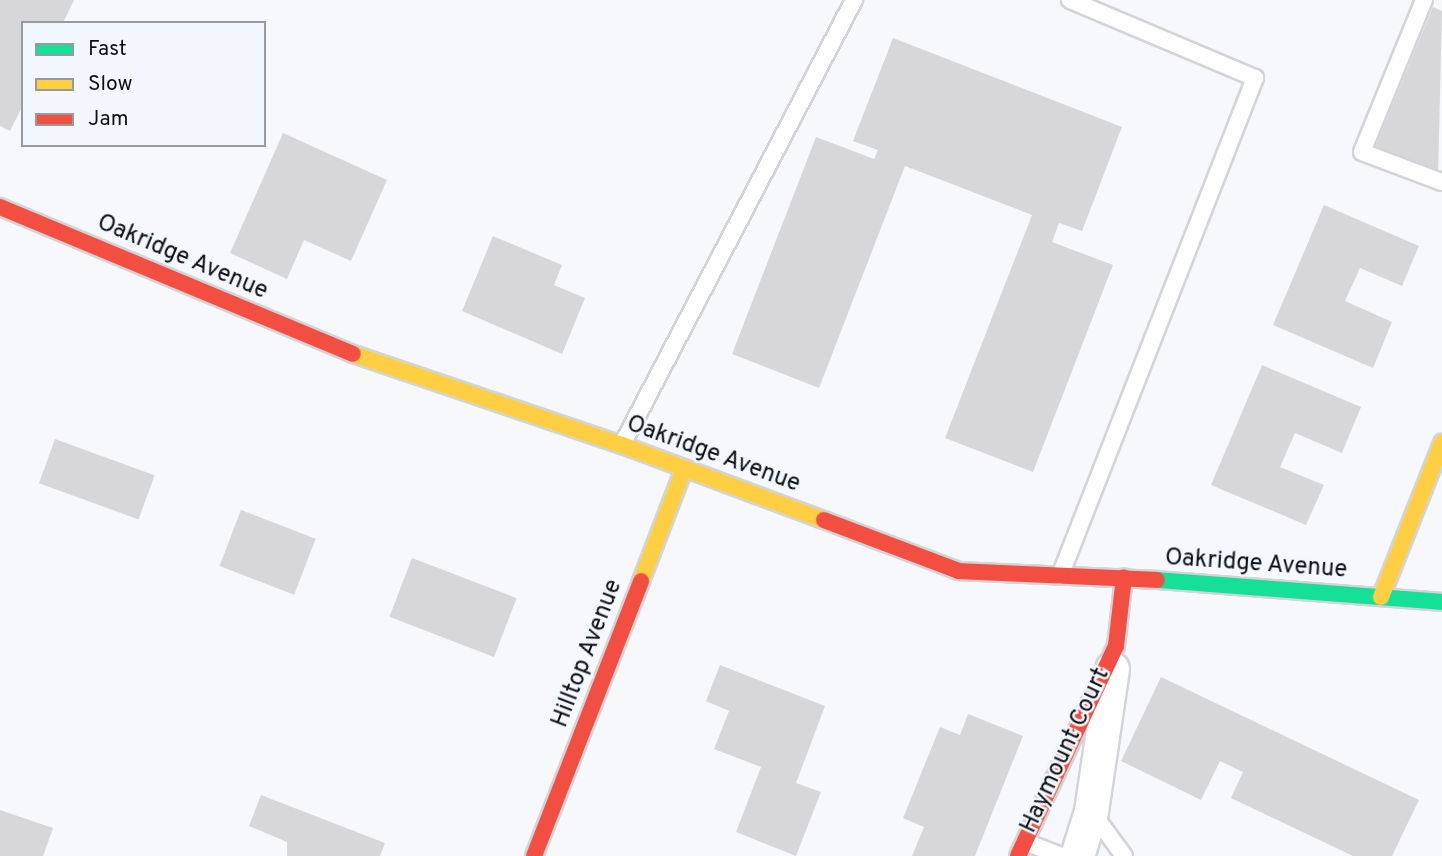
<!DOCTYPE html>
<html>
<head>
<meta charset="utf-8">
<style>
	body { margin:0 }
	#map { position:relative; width:1442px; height:856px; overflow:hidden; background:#f6f8fb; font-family:Overpass,sans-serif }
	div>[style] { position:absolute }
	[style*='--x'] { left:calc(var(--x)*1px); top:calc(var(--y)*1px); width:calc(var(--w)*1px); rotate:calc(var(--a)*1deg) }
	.building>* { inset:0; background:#d7d7d9; transform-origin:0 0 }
	.roads { filter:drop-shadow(2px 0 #d3d4d7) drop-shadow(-2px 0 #d3d4d7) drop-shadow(0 2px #d3d4d7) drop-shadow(0 -2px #d3d4d7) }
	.lane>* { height:16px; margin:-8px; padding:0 8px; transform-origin:8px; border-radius:8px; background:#fefefe }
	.street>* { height:33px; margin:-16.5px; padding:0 16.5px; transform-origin:16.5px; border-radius:16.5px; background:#fefefe }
	.fast>* { height:16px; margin:-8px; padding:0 8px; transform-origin:8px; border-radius:8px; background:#16e098 }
	.slow>* { height:16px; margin:-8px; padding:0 8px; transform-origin:8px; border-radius:8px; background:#ffcf43 }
	.jam>* { height:16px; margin:-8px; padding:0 8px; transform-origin:8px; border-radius:8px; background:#f24e42 }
	span { translate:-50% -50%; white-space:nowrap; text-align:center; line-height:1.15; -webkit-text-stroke:5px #f3f8fe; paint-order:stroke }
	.street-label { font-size:24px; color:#0e1012 }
	.legend { position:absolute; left:21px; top:21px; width:245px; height:126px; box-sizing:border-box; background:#f3f8fe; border:2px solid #979ba0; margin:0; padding:9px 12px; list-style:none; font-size:21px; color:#0e1012 }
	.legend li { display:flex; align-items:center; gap:14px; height:35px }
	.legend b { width:35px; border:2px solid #979ba0 }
</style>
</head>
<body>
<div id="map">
	<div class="building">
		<div style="clip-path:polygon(0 0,74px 0,63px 23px,23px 23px,23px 105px,10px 131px,0 126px)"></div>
		<div style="clip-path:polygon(1433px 7px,1442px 11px,1438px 177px,1374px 150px)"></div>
		<div style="clip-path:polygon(893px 38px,1122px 127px,1082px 231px,1059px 223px,1052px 242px,1113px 265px,1033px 472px,945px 438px,1032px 215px,905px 166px,819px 388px,732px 354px,816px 137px,874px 159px,878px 150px,853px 141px)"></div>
		<div style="clip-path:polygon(283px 133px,387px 180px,351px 261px,304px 240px,287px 279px,230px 253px)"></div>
		<div style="clip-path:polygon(1324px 205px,1419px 246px,1402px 286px,1360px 268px,1345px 301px,1392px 322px,1373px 368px,1273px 325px)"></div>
		<div style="clip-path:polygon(493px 236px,562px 265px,554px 285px,585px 298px,562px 354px,462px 311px)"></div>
		<div style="clip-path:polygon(1262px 365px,1361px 407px,1342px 453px,1295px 433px,1280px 467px,1324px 485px,1306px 525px,1211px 485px)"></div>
		<div style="left:55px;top:439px;width:106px;height:47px;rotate:20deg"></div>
		<div style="left:241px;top:510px;width:80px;height:60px;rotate:21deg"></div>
		<div style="left:412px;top:558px;width:112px;height:63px;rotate:21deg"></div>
		<div style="clip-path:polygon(720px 665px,825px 706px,796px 783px,821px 792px,796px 856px,736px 832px,761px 767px,714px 749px,729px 711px,706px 701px)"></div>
		<div style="clip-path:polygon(1161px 677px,1419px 800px,1392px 856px,1353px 856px,1231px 798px,1243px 772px,1220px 761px,1201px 800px,1121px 761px)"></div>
		<div style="clip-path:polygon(968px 714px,1023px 736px,975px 856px,912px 856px,924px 827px,903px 818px,940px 727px,960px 735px)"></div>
		<div style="clip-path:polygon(261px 795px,385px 843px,380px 856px,287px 856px,287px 842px,249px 826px)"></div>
		<div style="clip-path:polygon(0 810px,53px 828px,43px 856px,0 856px)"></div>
	</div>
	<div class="roads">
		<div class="lane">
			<div style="--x:1424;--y:0;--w:164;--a:112.2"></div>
			<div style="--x:1362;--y:152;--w:85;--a:20.6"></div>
			<div style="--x:622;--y:445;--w:502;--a:-62.46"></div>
			<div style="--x:1060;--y:576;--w:535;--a:-68.62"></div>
			<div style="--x:1255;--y:78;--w:201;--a:-157.1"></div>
			<div style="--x:1091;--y:811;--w:56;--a:53.7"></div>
			<div style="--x:1025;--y:842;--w:39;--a:21"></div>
		</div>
		<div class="street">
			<div style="--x:1077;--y:856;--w:47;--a:-72.7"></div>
			<div style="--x:1091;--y:811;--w:144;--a:-81.6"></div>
		</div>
		<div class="fast">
			<div style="--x:1157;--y:580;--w:286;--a:4.4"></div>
		</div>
		<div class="slow">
			<div style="--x:353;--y:354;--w:284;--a:18.7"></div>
			<div style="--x:622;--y:445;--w:215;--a:20.4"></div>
			<div style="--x:641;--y:581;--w:120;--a:-69"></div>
			<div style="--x:1381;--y:597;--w:166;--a:-68.4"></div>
		</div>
		<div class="jam">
			<div style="--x:0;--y:207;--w:382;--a:22.6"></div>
			<div style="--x:824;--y:520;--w:144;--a:20.7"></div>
			<div style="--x:959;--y:571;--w:198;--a:2.6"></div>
			<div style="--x:534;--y:856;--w:295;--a:-68.7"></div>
			<div style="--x:1018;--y:856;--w:232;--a:-65"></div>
			<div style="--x:1116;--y:646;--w:69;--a:-83.4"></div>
		</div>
	</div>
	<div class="street-label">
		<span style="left:182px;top:258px;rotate:23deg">Oakridge Avenue</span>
		<span style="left:713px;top:455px;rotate:20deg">Oakridge Avenue</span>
		<span style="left:1256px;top:565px;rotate:4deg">Oakridge Avenue</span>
		<span style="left:588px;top:654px;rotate:-69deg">Hilltop Avenue</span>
		<span style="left:1066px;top:751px;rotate:-65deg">Haymount Court</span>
	</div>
	<ul class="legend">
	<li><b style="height:9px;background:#16e098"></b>Fast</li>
	<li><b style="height:9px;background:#ffcf43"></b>Slow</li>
	<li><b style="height:9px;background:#f24e42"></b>Jam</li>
	</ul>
</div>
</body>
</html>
